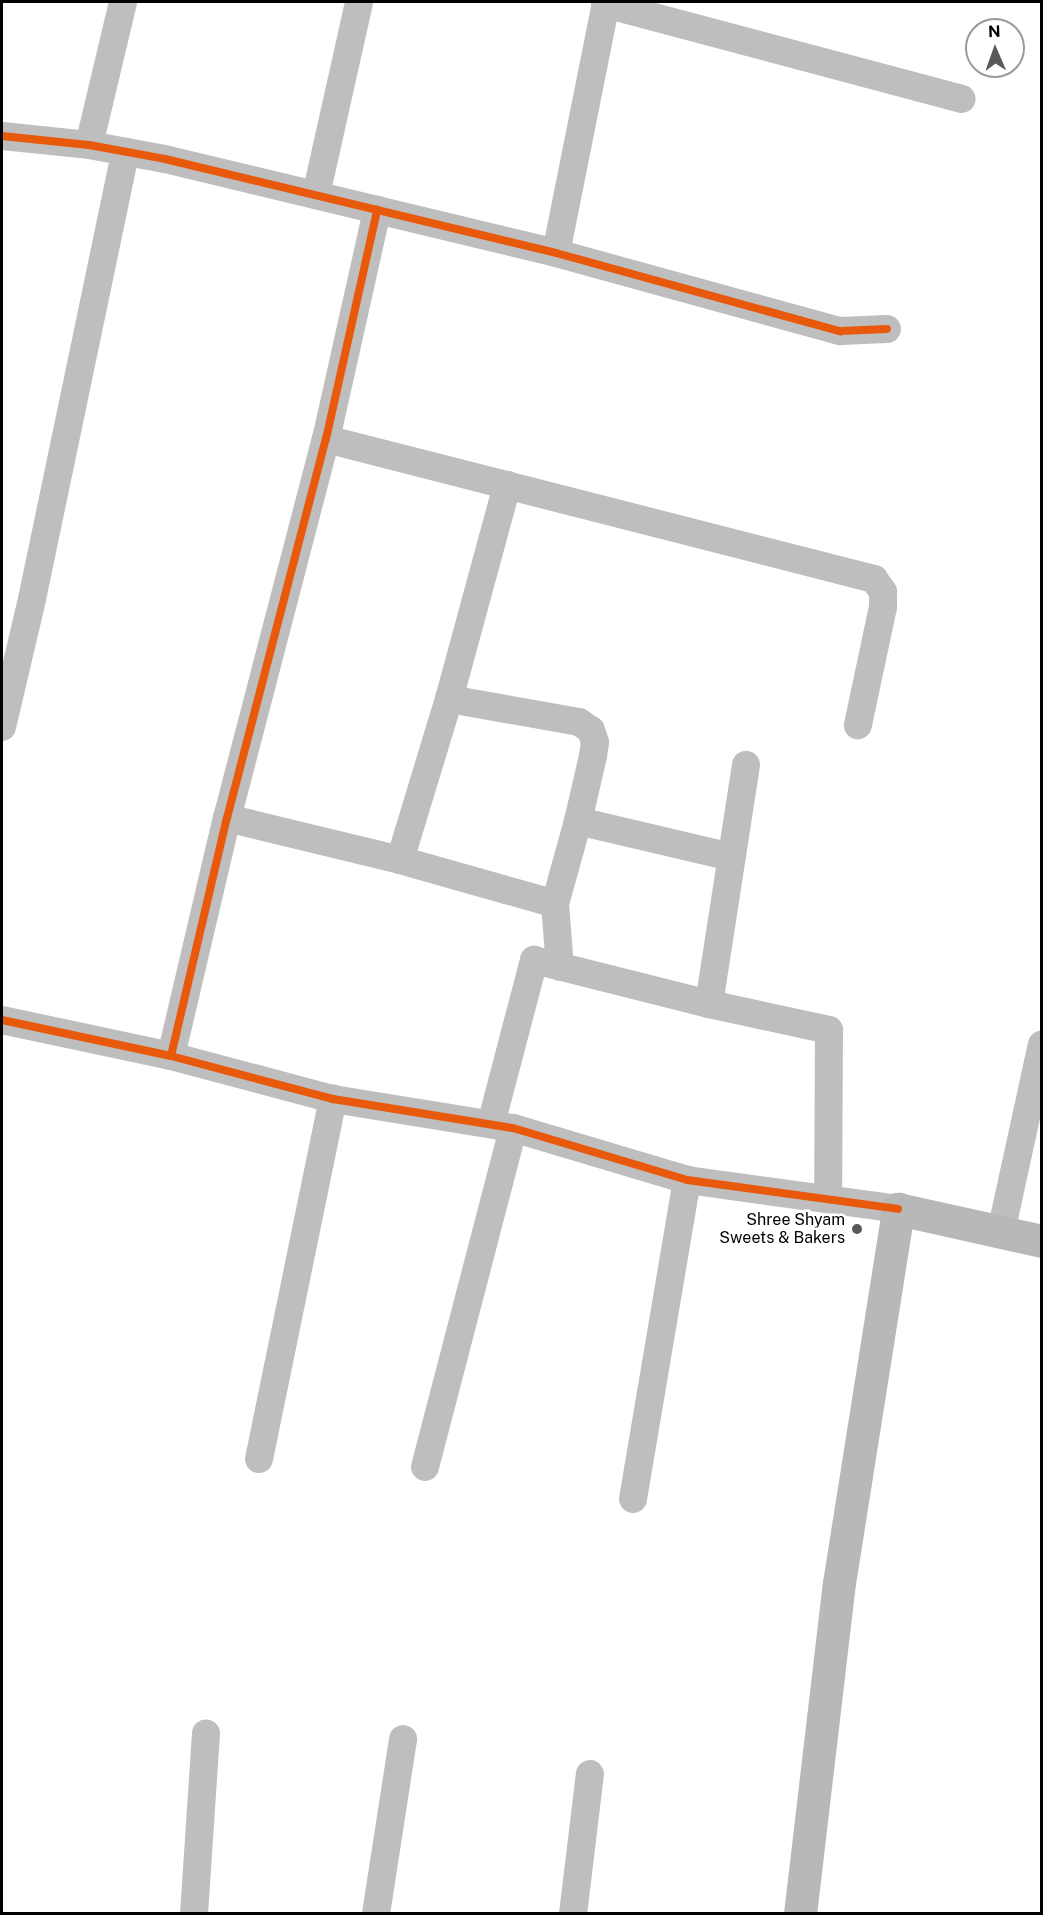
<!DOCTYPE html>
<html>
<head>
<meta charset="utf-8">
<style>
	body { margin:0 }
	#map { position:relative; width:1043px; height:1915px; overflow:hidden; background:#fff; font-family:"Public Sans",sans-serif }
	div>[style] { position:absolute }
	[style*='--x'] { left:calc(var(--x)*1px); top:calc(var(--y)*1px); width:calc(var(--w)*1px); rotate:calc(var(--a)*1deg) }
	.street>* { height:28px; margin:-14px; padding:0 14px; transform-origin:14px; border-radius:14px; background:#bebebe }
	.secondary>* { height:33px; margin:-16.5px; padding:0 16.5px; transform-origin:16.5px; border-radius:16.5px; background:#b8b8b8 }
	.cycleway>* { height:8px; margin:-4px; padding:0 4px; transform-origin:4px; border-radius:4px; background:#e8590c }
	.dots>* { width:16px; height:16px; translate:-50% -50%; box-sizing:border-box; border:3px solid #fff; border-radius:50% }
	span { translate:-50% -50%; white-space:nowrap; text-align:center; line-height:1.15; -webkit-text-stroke:5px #fff; paint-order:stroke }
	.poi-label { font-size:16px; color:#000 }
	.right { translate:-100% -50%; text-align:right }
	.frame { position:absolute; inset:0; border:3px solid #000; pointer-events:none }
	.north { position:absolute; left:965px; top:18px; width:60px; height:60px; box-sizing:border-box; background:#fff; border:2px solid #999; border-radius:50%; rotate:358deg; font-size:16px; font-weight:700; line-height:24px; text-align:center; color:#000 }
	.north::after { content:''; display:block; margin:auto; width:21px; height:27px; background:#595959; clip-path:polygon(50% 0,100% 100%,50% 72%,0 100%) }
</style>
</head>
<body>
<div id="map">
	<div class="street">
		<div style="--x:605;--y:4;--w:369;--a:14.9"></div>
		<div style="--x:2;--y:136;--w:87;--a:5.9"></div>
		<div style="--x:89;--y:145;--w:77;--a:10.4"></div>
		<div style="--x:165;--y:159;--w:402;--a:13.5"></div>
		<div style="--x:556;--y:253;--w:295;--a:15.4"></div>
		<div style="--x:840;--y:331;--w:47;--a:-2.4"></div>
		<div style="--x:89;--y:145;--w:147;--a:-76.6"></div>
		<div style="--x:316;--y:195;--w:198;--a:-77.4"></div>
		<div style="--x:556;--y:253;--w:256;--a:-78.7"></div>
		<div style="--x:326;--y:439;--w:566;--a:14.33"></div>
		<div style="--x:874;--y:579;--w:16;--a:55"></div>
		<div style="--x:883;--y:592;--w:15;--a:90"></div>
		<div style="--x:883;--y:607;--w:121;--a:102"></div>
		<div style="--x:449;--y:699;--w:132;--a:10"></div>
		<div style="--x:579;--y:722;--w:14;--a:34"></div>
		<div style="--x:591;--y:730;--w:13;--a:72"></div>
		<div style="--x:595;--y:742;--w:14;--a:98"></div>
		<div style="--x:593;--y:756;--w:67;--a:103"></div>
		<div style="--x:578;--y:821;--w:86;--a:105.5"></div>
		<div style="--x:2;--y:727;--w:131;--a:-76.8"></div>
		<div style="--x:32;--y:599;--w:457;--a:-78.2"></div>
		<div style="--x:227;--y:818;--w:178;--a:13.6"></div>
		<div style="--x:400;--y:860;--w:161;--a:15.8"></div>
		<div style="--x:555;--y:904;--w:63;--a:85.5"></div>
		<div style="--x:578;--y:821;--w:158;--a:13.2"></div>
		<div style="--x:400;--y:860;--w:168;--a:-73.1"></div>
		<div style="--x:449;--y:699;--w:222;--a:-74.8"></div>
		<div style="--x:709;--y:1004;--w:242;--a:-81.2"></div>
		<div style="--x:2;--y:1020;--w:173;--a:12"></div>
		<div style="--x:171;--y:1056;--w:168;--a:14.9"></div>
		<div style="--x:333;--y:1099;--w:182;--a:9.2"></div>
		<div style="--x:513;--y:1128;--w:182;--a:16.6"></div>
		<div style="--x:687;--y:1180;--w:213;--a:7.8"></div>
		<div style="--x:171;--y:1056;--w:244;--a:-76.8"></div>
		<div style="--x:227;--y:818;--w:392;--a:-75.4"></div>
		<div style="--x:326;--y:439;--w:235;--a:-77.4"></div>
		<div style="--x:491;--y:1124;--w:170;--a:-75.3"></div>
		<div style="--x:534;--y:960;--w:180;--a:14.1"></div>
		<div style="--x:709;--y:1004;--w:123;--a:12.2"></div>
		<div style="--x:829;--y:1030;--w:168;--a:90.3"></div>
		<div style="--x:1001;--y:1232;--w:192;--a:-77.7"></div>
		<div style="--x:259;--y:1459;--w:368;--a:-78.4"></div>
		<div style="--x:425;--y:1467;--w:350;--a:-75.4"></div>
		<div style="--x:633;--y:1499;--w:324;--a:-80.4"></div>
		<div style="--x:194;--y:1914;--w:181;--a:-86.2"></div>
		<div style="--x:376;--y:1914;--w:177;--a:-81.2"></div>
		<div style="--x:573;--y:1914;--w:141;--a:-83.1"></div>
	</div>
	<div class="secondary">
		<div style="--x:800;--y:1914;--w:333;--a:-83.3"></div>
		<div style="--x:839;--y:1583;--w:379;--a:-81"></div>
		<div style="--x:898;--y:1209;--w:148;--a:12.5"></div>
	</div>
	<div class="cycleway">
		<div style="--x:2;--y:136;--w:87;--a:5.9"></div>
		<div style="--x:89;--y:145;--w:77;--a:10.4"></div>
		<div style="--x:165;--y:159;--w:402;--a:13.5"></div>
		<div style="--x:556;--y:253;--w:295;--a:15.4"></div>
		<div style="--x:840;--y:331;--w:47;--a:-2.4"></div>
		<div style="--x:2;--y:1020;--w:173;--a:12"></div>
		<div style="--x:171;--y:1056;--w:168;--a:14.9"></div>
		<div style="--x:333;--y:1099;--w:182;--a:9.2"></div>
		<div style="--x:513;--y:1128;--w:182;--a:16.6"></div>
		<div style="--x:687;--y:1180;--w:213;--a:7.8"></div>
		<div style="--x:171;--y:1056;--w:244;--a:-76.8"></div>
		<div style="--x:227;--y:818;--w:392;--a:-75.4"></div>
		<div style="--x:326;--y:439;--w:235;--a:-77.4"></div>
	</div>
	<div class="dots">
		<div style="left:857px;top:1229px;background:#595959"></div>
	</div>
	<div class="poi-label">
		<span class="right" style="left:845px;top:1229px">Shree Shyam<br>Sweets &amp; Bakers</span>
	</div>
	<div class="frame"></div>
	<div class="north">N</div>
</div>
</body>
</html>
